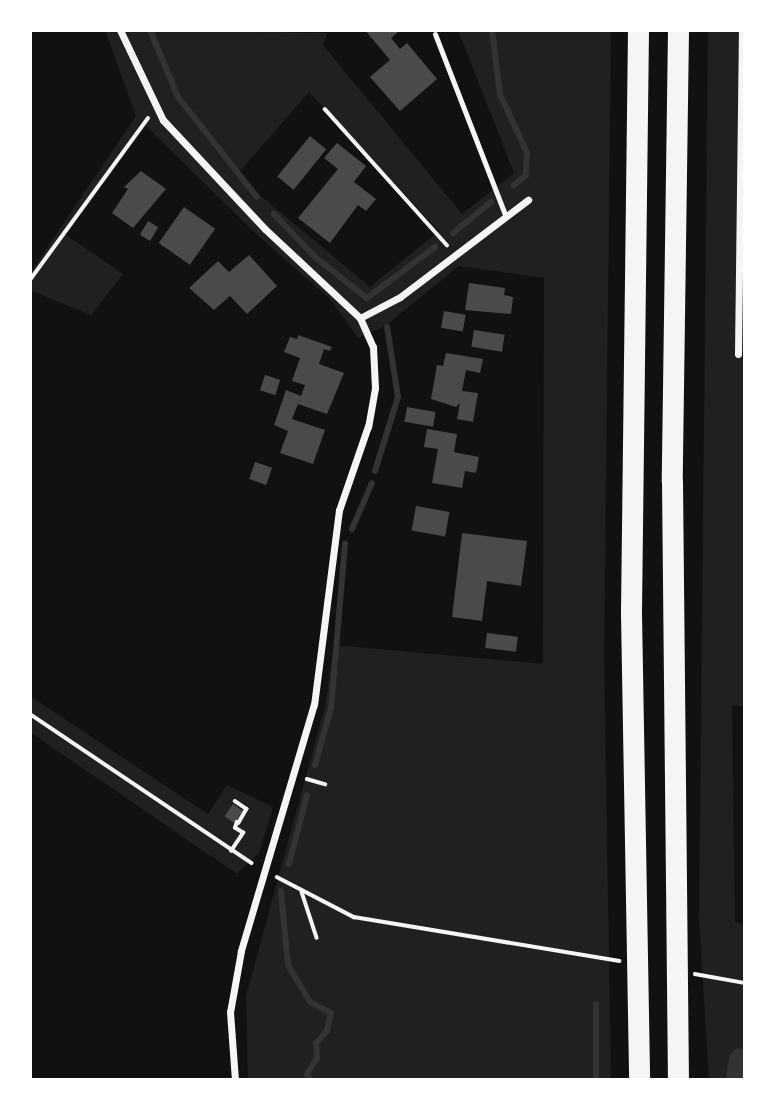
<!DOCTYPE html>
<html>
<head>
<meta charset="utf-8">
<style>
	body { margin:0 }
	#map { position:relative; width:775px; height:1110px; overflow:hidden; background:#111; font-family:Karla,sans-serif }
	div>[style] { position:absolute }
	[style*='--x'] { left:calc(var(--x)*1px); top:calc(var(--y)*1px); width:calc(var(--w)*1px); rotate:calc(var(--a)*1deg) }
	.green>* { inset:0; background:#202020 }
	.water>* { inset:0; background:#333 }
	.stream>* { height:6px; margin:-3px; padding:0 3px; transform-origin:3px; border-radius:3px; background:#333 }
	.building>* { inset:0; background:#4a4a4a; transform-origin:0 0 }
	.path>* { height:3.5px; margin:-1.75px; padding:0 1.75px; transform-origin:1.75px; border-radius:1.75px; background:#f5f5f5 }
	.service>* { height:5px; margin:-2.5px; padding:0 2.5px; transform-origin:2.5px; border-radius:2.5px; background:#f5f5f5 }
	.minor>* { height:7px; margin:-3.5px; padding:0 3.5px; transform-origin:3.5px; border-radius:3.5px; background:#f5f5f5 }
	.motorway>* { height:21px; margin:-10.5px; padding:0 10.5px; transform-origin:10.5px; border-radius:10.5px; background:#f5f5f5 }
	span { translate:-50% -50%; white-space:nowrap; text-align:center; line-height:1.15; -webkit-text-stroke:6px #fff; paint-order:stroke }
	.frame { position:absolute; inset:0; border:32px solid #fff; pointer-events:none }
</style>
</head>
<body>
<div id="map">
	<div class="green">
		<div style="clip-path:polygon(evenodd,105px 30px,327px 33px,323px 45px,462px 214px,514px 173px,458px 30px,611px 30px,604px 657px,611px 1080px,248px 1080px,246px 996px,325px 706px,334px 645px,543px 664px,544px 278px,459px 266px,385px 326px,358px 338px,331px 300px,255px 233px,146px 126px,66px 235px,123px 274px,91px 315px,30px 290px,30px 273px,136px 116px,105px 30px,309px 92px,439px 231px,370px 287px,256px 192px,240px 171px,309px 92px)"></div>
		<div style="clip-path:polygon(708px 30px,745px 30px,745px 707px,732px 705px,735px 922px,745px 924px,745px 1049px,736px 1048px,729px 1056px,726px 1080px,709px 1080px,699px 918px)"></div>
		<div style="clip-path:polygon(30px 696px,208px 814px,227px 785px,273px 807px,259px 853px,237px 874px,30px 732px)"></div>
	</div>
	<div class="water">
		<div style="clip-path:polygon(736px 1048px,745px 1049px,745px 1080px,726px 1080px,729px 1056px)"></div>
	</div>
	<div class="stream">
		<div style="--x:150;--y:30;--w:73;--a:67.3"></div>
		<div style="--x:178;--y:97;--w:127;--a:51.7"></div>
		<div style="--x:492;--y:30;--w:64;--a:82.9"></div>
		<div style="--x:500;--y:94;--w:65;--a:65.4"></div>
		<div style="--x:527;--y:153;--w:22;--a:93"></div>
		<div style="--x:526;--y:175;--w:16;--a:140"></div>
		<div style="--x:274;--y:214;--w:59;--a:46.4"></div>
		<div style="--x:315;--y:257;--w:66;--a:38.3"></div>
		<div style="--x:367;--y:298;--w:85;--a:-36.9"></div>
		<div style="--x:453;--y:233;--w:49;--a:-39.2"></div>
		<div style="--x:375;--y:471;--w:77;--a:-72.7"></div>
		<div style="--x:398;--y:397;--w:71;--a:-98.9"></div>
		<div style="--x:352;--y:529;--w:50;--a:-66.5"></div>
		<div style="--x:315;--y:765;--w:59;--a:-74.3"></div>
		<div style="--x:331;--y:708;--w:165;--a:-85.1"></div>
		<div style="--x:289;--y:864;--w:71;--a:-75.4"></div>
		<div style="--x:281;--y:891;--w:74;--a:84.6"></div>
		<div style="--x:288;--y:965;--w:43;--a:59.3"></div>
		<div style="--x:310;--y:1002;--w:24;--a:28"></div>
		<div style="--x:331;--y:1013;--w:18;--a:103"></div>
		<div style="--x:327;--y:1031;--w:16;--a:133"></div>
		<div style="--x:316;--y:1043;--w:15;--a:86"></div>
		<div style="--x:317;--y:1058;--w:19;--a:122"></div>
		<div style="--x:307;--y:1074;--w:7;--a:63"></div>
		<div style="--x:596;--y:1080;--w:76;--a:-90"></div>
	</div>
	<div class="building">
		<div style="clip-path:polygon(365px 30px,400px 30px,391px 38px,400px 49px,407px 43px,437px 79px,400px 111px,370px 77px,390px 60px)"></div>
		<div style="left:310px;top:136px;width:21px;height:52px;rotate:39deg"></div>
		<div style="clip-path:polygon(337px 143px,366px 166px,354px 182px,376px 199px,366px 211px,358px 205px,330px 243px,298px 218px,338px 169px,324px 158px)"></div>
		<div style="clip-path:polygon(141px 171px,166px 189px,133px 228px,112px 213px,128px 189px,124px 187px)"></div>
		<div style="left:184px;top:207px;width:38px;height:44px;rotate:35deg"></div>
		<div style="left:148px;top:221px;width:12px;height:16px;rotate:31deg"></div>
		<div style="clip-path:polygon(249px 255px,277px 286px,247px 314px,230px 296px,214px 310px,189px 288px,218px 261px,229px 272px)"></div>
		<div style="clip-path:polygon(469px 283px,505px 288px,504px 295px,513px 297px,511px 314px,465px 310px)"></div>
		<div style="left:444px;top:311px;width:22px;height:17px;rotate:10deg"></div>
		<div style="left:474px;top:330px;width:31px;height:17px;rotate:9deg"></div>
		<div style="clip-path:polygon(298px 335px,332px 347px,330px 351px,324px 349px,319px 364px,344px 373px,327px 414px,298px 404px,292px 419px,325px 430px,313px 464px,280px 453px,288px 431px,274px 425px,286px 390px,301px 396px,305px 385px,292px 381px,300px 358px,284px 352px,290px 337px,297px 339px)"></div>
		<div style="clip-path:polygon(446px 353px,483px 359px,480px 373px,466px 370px,462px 391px,478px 393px,473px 422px,457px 419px,460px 403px,456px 407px,431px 399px,437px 365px,443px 366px)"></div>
		<div style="left:265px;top:375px;width:16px;height:16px;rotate:18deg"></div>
		<div style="left:407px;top:407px;width:29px;height:15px;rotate:10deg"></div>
		<div style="clip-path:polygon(427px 429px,457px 434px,454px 452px,479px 457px,476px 473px,465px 471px,462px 488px,432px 483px,438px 449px,424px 447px)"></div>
		<div style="left:255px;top:462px;width:18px;height:18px;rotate:19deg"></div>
		<div style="left:416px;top:506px;width:34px;height:25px;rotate:10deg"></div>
		<div style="clip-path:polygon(462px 533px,527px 541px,521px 586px,487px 581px,482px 621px,452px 617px)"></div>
		<div style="left:487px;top:633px;width:31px;height:15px;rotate:7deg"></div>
		<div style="left:233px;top:804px;width:12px;height:15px;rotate:35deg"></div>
	</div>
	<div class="path">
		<div style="--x:325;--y:109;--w:183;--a:48.1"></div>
		<div style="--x:30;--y:280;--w:200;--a:-53.9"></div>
		<div style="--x:30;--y:714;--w:267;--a:33.9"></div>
		<div style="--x:307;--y:779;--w:19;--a:16"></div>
		<div style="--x:235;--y:801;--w:14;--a:34"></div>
		<div style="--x:247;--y:809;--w:16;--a:120"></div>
		<div style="--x:231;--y:851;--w:22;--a:-56"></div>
		<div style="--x:243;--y:833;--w:9;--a:-148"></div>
		<div style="--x:235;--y:828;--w:6;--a:-72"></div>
		<div style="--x:277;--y:877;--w:87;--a:27.5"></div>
		<div style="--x:354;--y:917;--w:269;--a:9.4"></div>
		<div style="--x:302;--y:892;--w:48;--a:71.9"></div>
		<div style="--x:695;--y:974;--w:51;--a:10.2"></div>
	</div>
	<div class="service">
		<div style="--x:435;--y:34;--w:196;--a:68.8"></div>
	</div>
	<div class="minor">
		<div style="--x:120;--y:30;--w:100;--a:64.5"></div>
		<div style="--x:163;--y:120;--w:149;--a:46.9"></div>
		<div style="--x:265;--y:229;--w:130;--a:43.1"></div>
		<div style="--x:360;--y:318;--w:32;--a:66"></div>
		<div style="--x:373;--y:347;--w:41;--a:87.2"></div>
		<div style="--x:375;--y:388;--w:39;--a:100"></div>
		<div style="--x:368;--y:426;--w:89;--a:109"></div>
		<div style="--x:339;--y:510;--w:196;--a:97.3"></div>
		<div style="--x:314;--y:704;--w:258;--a:106.5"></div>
		<div style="--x:241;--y:951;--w:62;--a:100.2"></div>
		<div style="--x:230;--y:1012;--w:68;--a:85.8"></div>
		<div style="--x:360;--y:318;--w:45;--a:-27.7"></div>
		<div style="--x:400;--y:297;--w:161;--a:-37.2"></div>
		<div style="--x:738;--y:354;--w:324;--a:-89.3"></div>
	</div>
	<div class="motorway">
		<div style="--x:638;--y:30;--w:583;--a:90.69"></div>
		<div style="--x:631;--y:613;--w:467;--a:89"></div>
		<div style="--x:678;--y:30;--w:451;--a:90.8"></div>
		<div style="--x:672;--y:481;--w:599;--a:89.43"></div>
	</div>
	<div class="frame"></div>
</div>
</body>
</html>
